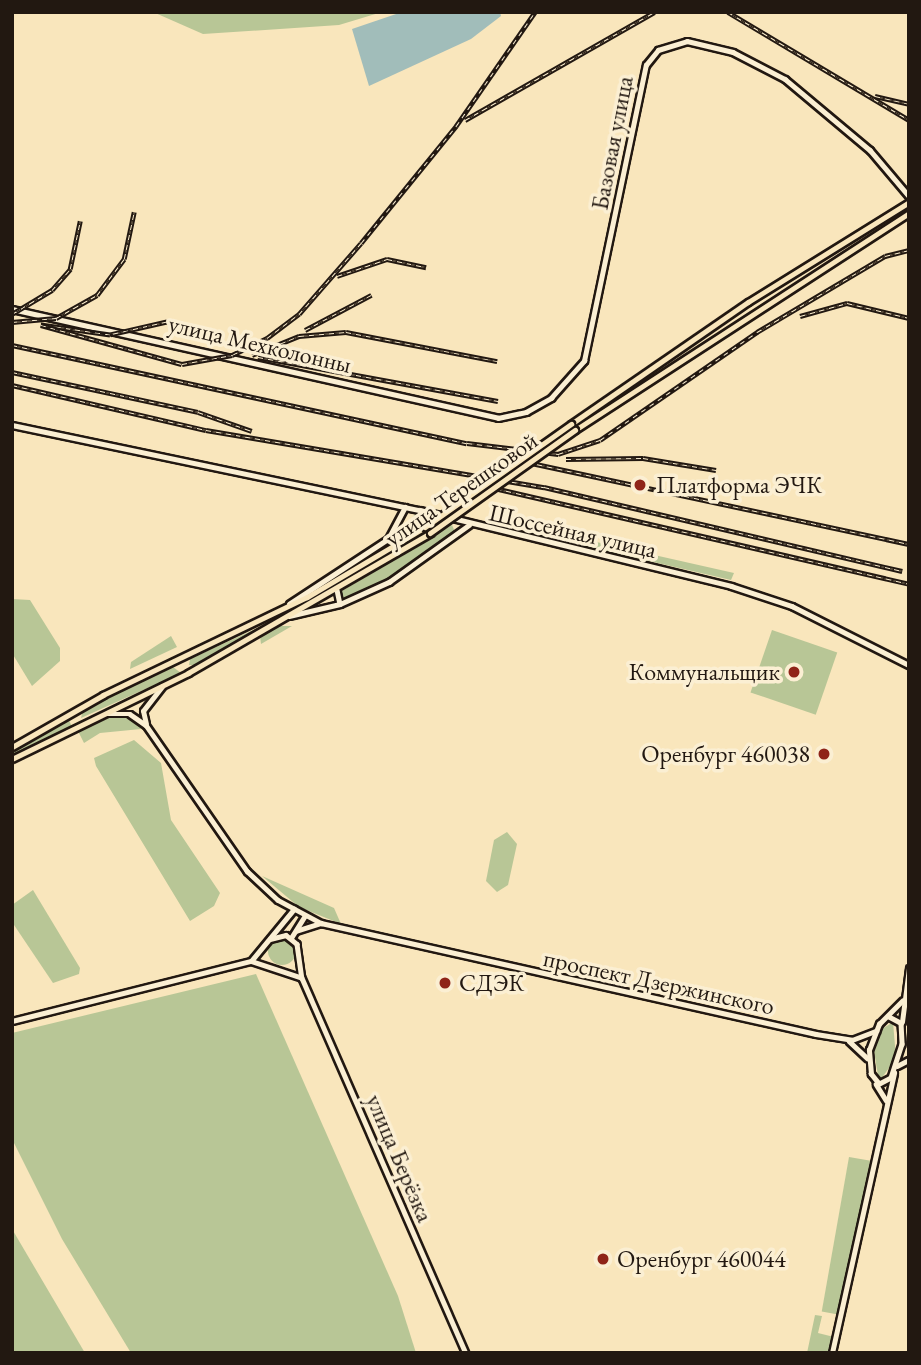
<!DOCTYPE html>
<html>
<head>
<meta charset="utf-8">
<style>
	body { margin:0 }
	#map { position:relative; width:921px; height:1365px; overflow:hidden; background:#f9e6bc; font-family:"EB Garamond",serif }
	div>[style] { position:absolute }
	[style*='--x'] { left:calc(var(--x)*1px); top:calc(var(--y)*1px); width:calc(var(--w)*1px); rotate:calc(var(--a)*1deg) }
	.green>* { inset:0; background:#b8c696; transform-origin:0 0 }
	.round { border-radius:50% }
	.water>* { inset:0; background:#a1bdba }
	.roads { filter:drop-shadow(2px 0 #221811) drop-shadow(-2px 0 #221811) drop-shadow(0 2px #221811) drop-shadow(0 -2px #221811) }
	.secondary>* { height:4.5px; margin:-2.25px; padding:0 2.25px; transform-origin:2.25px; border-radius:2.25px; background:#fbefd3 }
	.primary>* { height:5px; margin:-2.5px; padding:0 2.5px; transform-origin:2.5px; border-radius:2.5px; background:#f9e6bc }
	.rail>* { height:4.5px; margin-top:-2.25px; transform-origin:0; background:repeating-linear-gradient(90deg,#fbefd3 0 5px,#221811 0 10px); box-sizing:border-box; border-block:2px solid #221811 }
	.bridges { filter:drop-shadow(2px 0 #221811) drop-shadow(-2px 0 #221811) drop-shadow(0 2px #221811) drop-shadow(0 -2px #221811) }
	.primary-bridge>* { height:5px; margin:-2.5px; padding:0 2.5px; transform-origin:2.5px; border-radius:2.5px; background:#f9e6bc }
	.dots>* { width:19px; height:19px; translate:-50% -50%; box-sizing:border-box; border:4px solid #fbefd3; border-radius:50% }
	span { translate:-50% -50%; white-space:nowrap; text-align:center; line-height:1.15; -webkit-text-stroke:7px #fbefd3; paint-order:stroke }
	.street-label { font-size:24px; color:#221811 }
	.poi-label { font-size:24px; color:#221811 }
	.left { translate:0 -50%; text-align:left }
	.right { translate:-100% -50%; text-align:right }
	.frame { position:absolute; inset:0; border:14px solid #221811; pointer-events:none }
</style>
</head>
<body>
<div id="map">
	<div class="green">
		<div style="clip-path:polygon(153px 12px,382px 12px,339px 25px,203px 34px)"></div>
		<div style="clip-path:polygon(417px 512px,433px 517px,335px 577px,391px 542px)"></div>
		<div style="clip-path:polygon(452px 525px,455px 532px,416px 564px,341px 601px,342px 591px)"></div>
		<div style="clip-path:polygon(530px 527px,734px 573px,731px 580px,528px 533px)"></div>
		<div style="clip-path:polygon(12px 599px,30px 600px,60px 648px,60px 661px,32px 686px,12px 653px)"></div>
		<div style="clip-path:polygon(264px 625px,195px 665px,189px 665px,190px 659px)"></div>
		<div style="clip-path:polygon(278px 626px,292px 626px,261px 644px,260px 636px)"></div>
		<div style="left:772px;top:630px;width:69px;height:66px;rotate:19deg"></div>
		<div style="clip-path:polygon(171px 636px,177px 647px,130px 669px,131px 662px)"></div>
		<div style="clip-path:polygon(173px 667px,181px 673px,81px 718px,83px 710px)"></div>
		<div style="clip-path:polygon(113px 716px,135px 719px,141px 729px,100px 733px,84px 743px,78px 731px)"></div>
		<div style="clip-path:polygon(68px 718px,72px 727px,12px 756px,12px 752px)"></div>
		<div style="clip-path:polygon(134px 740px,161px 763px,171px 820px,220px 893px,214px 906px,190px 921px,96px 766px,94px 758px)"></div>
		<div style="clip-path:polygon(507px 832px,517px 844px,508px 885px,497px 892px,486px 881px,494px 840px)"></div>
		<div style="clip-path:polygon(262px 876px,334px 908px,341px 924px,299px 907px)"></div>
		<div style="clip-path:polygon(33px 890px,80px 968px,79px 974px,53px 983px,12px 922px,12px 905px)"></div>
		<div class="round" style="left:268px;top:937px;width:28px;height:28px"></div>
		<div style="clip-path:polygon(256px 974px,398px 1296px,416px 1353px,131px 1353px,62px 1239px,12px 1139px,12px 1033px)"></div>
		<div style="clip-path:polygon(893px 1022px,896px 1058px,879px 1082px,874px 1051px,882px 1029px)"></div>
		<div style="left:849px;top:1157px;width:22px;height:157px;rotate:10deg"></div>
		<div style="clip-path:polygon(12px 1229px,85px 1353px,12px 1353px)"></div>
		<div style="clip-path:polygon(815px 1315px,822px 1316px,818px 1333px,834px 1337px,830px 1353px,807px 1353px)"></div>
	</div>
	<div class="water">
		<div style="clip-path:polygon(402px 12px,500px 12px,501px 16px,471px 39px,369px 86px,352px 29px)"></div>
	</div>
	<div class="roads">
		<div class="secondary">
			<div style="--x:12;--y:309;--w:498;--a:12.6"></div>
			<div style="--x:498;--y:418;--w:29;--a:-12"></div>
			<div style="--x:526;--y:412;--w:29;--a:-29"></div>
			<div style="--x:551;--y:398;--w:50;--a:-48.3"></div>
			<div style="--x:584;--y:361;--w:302;--a:-78.2"></div>
			<div style="--x:646;--y:65;--w:19;--a:-51"></div>
			<div style="--x:658;--y:50;--w:30;--a:-17"></div>
			<div style="--x:687;--y:41;--w:47;--a:13.4"></div>
			<div style="--x:733;--y:52;--w:59;--a:27.4"></div>
			<div style="--x:785;--y:79;--w:111;--a:39.9"></div>
			<div style="--x:870;--y:150;--w:60;--a:49.7"></div>
			<div style="--x:12;--y:425;--w:417;--a:11.8"></div>
			<div style="--x:420;--y:510;--w:320;--a:13.7"></div>
			<div style="--x:731;--y:586;--w:64;--a:18.2"></div>
			<div style="--x:792;--y:606;--w:131;--a:26.8"></div>
			<div style="--x:337;--y:590;--w:14;--a:78"></div>
			<div style="--x:289;--y:604;--w:118;--a:-33.3"></div>
			<div style="--x:388;--y:539;--w:36;--a:-62"></div>
			<div style="--x:289;--y:616;--w:52;--a:-13.2"></div>
			<div style="--x:340;--y:604;--w:54;--a:-24.2"></div>
			<div style="--x:389;--y:582;--w:98;--a:-35.5"></div>
			<div style="--x:106;--y:714;--w:24;--a:0"></div>
			<div style="--x:130;--y:714;--w:19;--a:35"></div>
			<div style="--x:146;--y:725;--w:178;--a:55.3"></div>
			<div style="--x:247;--y:871;--w:42;--a:43.1"></div>
			<div style="--x:278;--y:900;--w:49;--a:28.1"></div>
			<div style="--x:321;--y:923;--w:507;--a:12.64"></div>
			<div style="--x:816;--y:1034;--w:36;--a:9"></div>
			<div style="--x:852;--y:1040;--w:26;--a:-21"></div>
			<div style="--x:146;--y:724;--w:13;--a:-103"></div>
			<div style="--x:143;--y:711;--w:31;--a:-52"></div>
			<div style="--x:296;--y:931;--w:26;--a:-18"></div>
			<div style="--x:291;--y:938;--w:26;--a:-58"></div>
			<div style="--x:270;--y:939;--w:16;--a:-14"></div>
			<div style="--x:286;--y:935;--w:14;--a:39"></div>
			<div style="--x:297;--y:944;--w:34;--a:82"></div>
			<div style="--x:302;--y:978;--w:409;--a:66.4"></div>
			<div style="--x:252;--y:960;--w:66;--a:-50.5"></div>
			<div style="--x:888;--y:1016;--w:15;--a:28"></div>
			<div style="--x:901;--y:1023;--w:21;--a:87"></div>
			<div style="--x:902;--y:1044;--w:36;--a:108"></div>
			<div style="--x:891;--y:1078;--w:13;--a:153"></div>
			<div style="--x:879;--y:1084;--w:13;--a:-129"></div>
			<div style="--x:871;--y:1074;--w:24;--a:-95"></div>
			<div style="--x:869;--y:1050;--w:28;--a:-69"></div>
			<div style="--x:879;--y:1024;--w:33;--a:-45"></div>
			<div style="--x:12;--y:1021;--w:246;--a:-14.1"></div>
			<div style="--x:251;--y:961;--w:52;--a:18.1"></div>
			<div style="--x:902;--y:1022;--w:54;--a:-82.6"></div>
			<div style="--x:849;--y:1041;--w:25;--a:43"></div>
			<div style="--x:897;--y:1066;--w:13;--a:-27"></div>
			<div style="--x:876;--y:1084;--w:19;--a:58"></div>
			<div style="--x:832;--y:1353;--w:287;--a:-77.5"></div>
		</div>
		<div class="primary">
			<div style="--x:571;--y:424;--w:215;--a:-34.6"></div>
			<div style="--x:748;--y:302;--w:190;--a:-31.8"></div>
			<div style="--x:575;--y:430;--w:398;--a:-33"></div>
			<div style="--x:12;--y:747;--w:105;--a:-29.7"></div>
			<div style="--x:103;--y:695;--w:226;--a:-25.7"></div>
			<div style="--x:307;--y:597;--w:137;--a:-30.7"></div>
			<div style="--x:12;--y:759;--w:196;--a:-26"></div>
			<div style="--x:188;--y:673;--w:280;--a:-30"></div>
		</div>
	</div>
	<div class="rail">
		<div style="--x:728;--y:12;--w:211;--a:30.8"></div>
		<div style="--x:875;--y:96;--w:35;--a:13"></div>
		<div style="--x:465;--y:120;--w:218;--a:-29.7"></div>
		<div style="--x:337;--y:276;--w:53;--a:-18.8"></div>
		<div style="--x:387;--y:259;--w:40;--a:12"></div>
		<div style="--x:12;--y:314;--w:47;--a:-31"></div>
		<div style="--x:52;--y:290;--w:28;--a:-49"></div>
		<div style="--x:70;--y:269;--w:49;--a:-78.2"></div>
		<div style="--x:800;--y:316;--w:49;--a:-15.5"></div>
		<div style="--x:847;--y:303;--w:64;--a:13.6"></div>
		<div style="--x:12;--y:322;--w:44;--a:-5.2"></div>
		<div style="--x:56;--y:318;--w:47;--a:-29.3"></div>
		<div style="--x:97;--y:295;--w:45;--a:-53.1"></div>
		<div style="--x:124;--y:259;--w:48;--a:-78"></div>
		<div style="--x:167;--y:322;--w:58;--a:167.2"></div>
		<div style="--x:110;--y:335;--w:70;--a:-171.8"></div>
		<div style="--x:41;--y:325;--w:146;--a:15.5"></div>
		<div style="--x:182;--y:364;--w:51;--a:-10.2"></div>
		<div style="--x:232;--y:355;--w:39;--a:-26"></div>
		<div style="--x:267;--y:338;--w:40;--a:-37"></div>
		<div style="--x:299;--y:314;--w:94;--a:-48.9"></div>
		<div style="--x:361;--y:243;--w:151;--a:-50.9"></div>
		<div style="--x:456;--y:126;--w:139;--a:-55.3"></div>
		<div style="--x:305;--y:330;--w:75;--a:-27.9"></div>
		<div style="--x:12;--y:345;--w:465;--a:12.2"></div>
		<div style="--x:467;--y:443;--w:92;--a:6.9"></div>
		<div style="--x:558;--y:454;--w:44;--a:-18.4"></div>
		<div style="--x:600;--y:440;--w:191;--a:-34.5"></div>
		<div style="--x:757;--y:332;--w:149;--a:-30.7"></div>
		<div style="--x:885;--y:256;--w:25;--a:-14"></div>
		<div style="--x:252;--y:355;--w:51;--a:-22"></div>
		<div style="--x:299;--y:336;--w:47;--a:-4.9"></div>
		<div style="--x:346;--y:332;--w:154;--a:10.9"></div>
		<div style="--x:258;--y:357;--w:244;--a:10.4"></div>
		<div style="--x:12;--y:372;--w:190;--a:12.1"></div>
		<div style="--x:198;--y:412;--w:57;--a:19.4"></div>
		<div style="--x:12;--y:385;--w:199;--a:13.1"></div>
		<div style="--x:206;--y:430;--w:343;--a:9.6"></div>
		<div style="--x:544;--y:487;--w:368;--a:13.2"></div>
		<div style="--x:508;--y:458;--w:410;--a:12.1"></div>
		<div style="--x:566;--y:459;--w:77;--a:-0.7"></div>
		<div style="--x:643;--y:458;--w:74;--a:9.3"></div>
		<div style="--x:477;--y:484;--w:443;--a:13"></div>
	</div>
	<div class="bridges">
		<div class="primary-bridge">
			<div style="--x:425;--y:527;--w:179;--a:-35.2"></div>
			<div style="--x:430;--y:533;--w:178;--a:-35.4"></div>
		</div>
	</div>
	<div class="dots">
		<div style="left:640px;top:485px;background:#8f2418"></div>
		<div style="left:794px;top:672px;background:#8f2418"></div>
		<div style="left:824px;top:754px;background:#8f2418"></div>
		<div style="left:445px;top:983px;background:#8f2418"></div>
		<div style="left:603px;top:1259px;background:#8f2418"></div>
	</div>
	<div class="street-label">
		<span style="left:612px;top:143px;rotate:-79deg">Базовая улица</span>
		<span style="left:260px;top:344px;rotate:13deg">улица Мехколонны</span>
		<span style="left:461px;top:489px;rotate:-35deg">улица Терешковой</span>
		<span style="left:573px;top:531px;rotate:13deg">Шоссейная улица</span>
		<span style="left:659px;top:982px;rotate:12deg">проспект Дзержинского</span>
		<span style="left:400px;top:1158px;rotate:67deg">улица Берёзка</span>
	</div>
	<div class="poi-label">
		<span class="left" style="left:656px;top:485px">Платформа ЭЧК</span>
		<span class="right" style="left:780px;top:672px">Коммунальщик</span>
		<span class="right" style="left:810px;top:754px">Оренбург 460038</span>
		<span class="left" style="left:459px;top:983px">СДЭК</span>
		<span class="left" style="left:617px;top:1259px">Оренбург 460044</span>
	</div>
	<div class="frame"></div>
</div>
</body>
</html>
